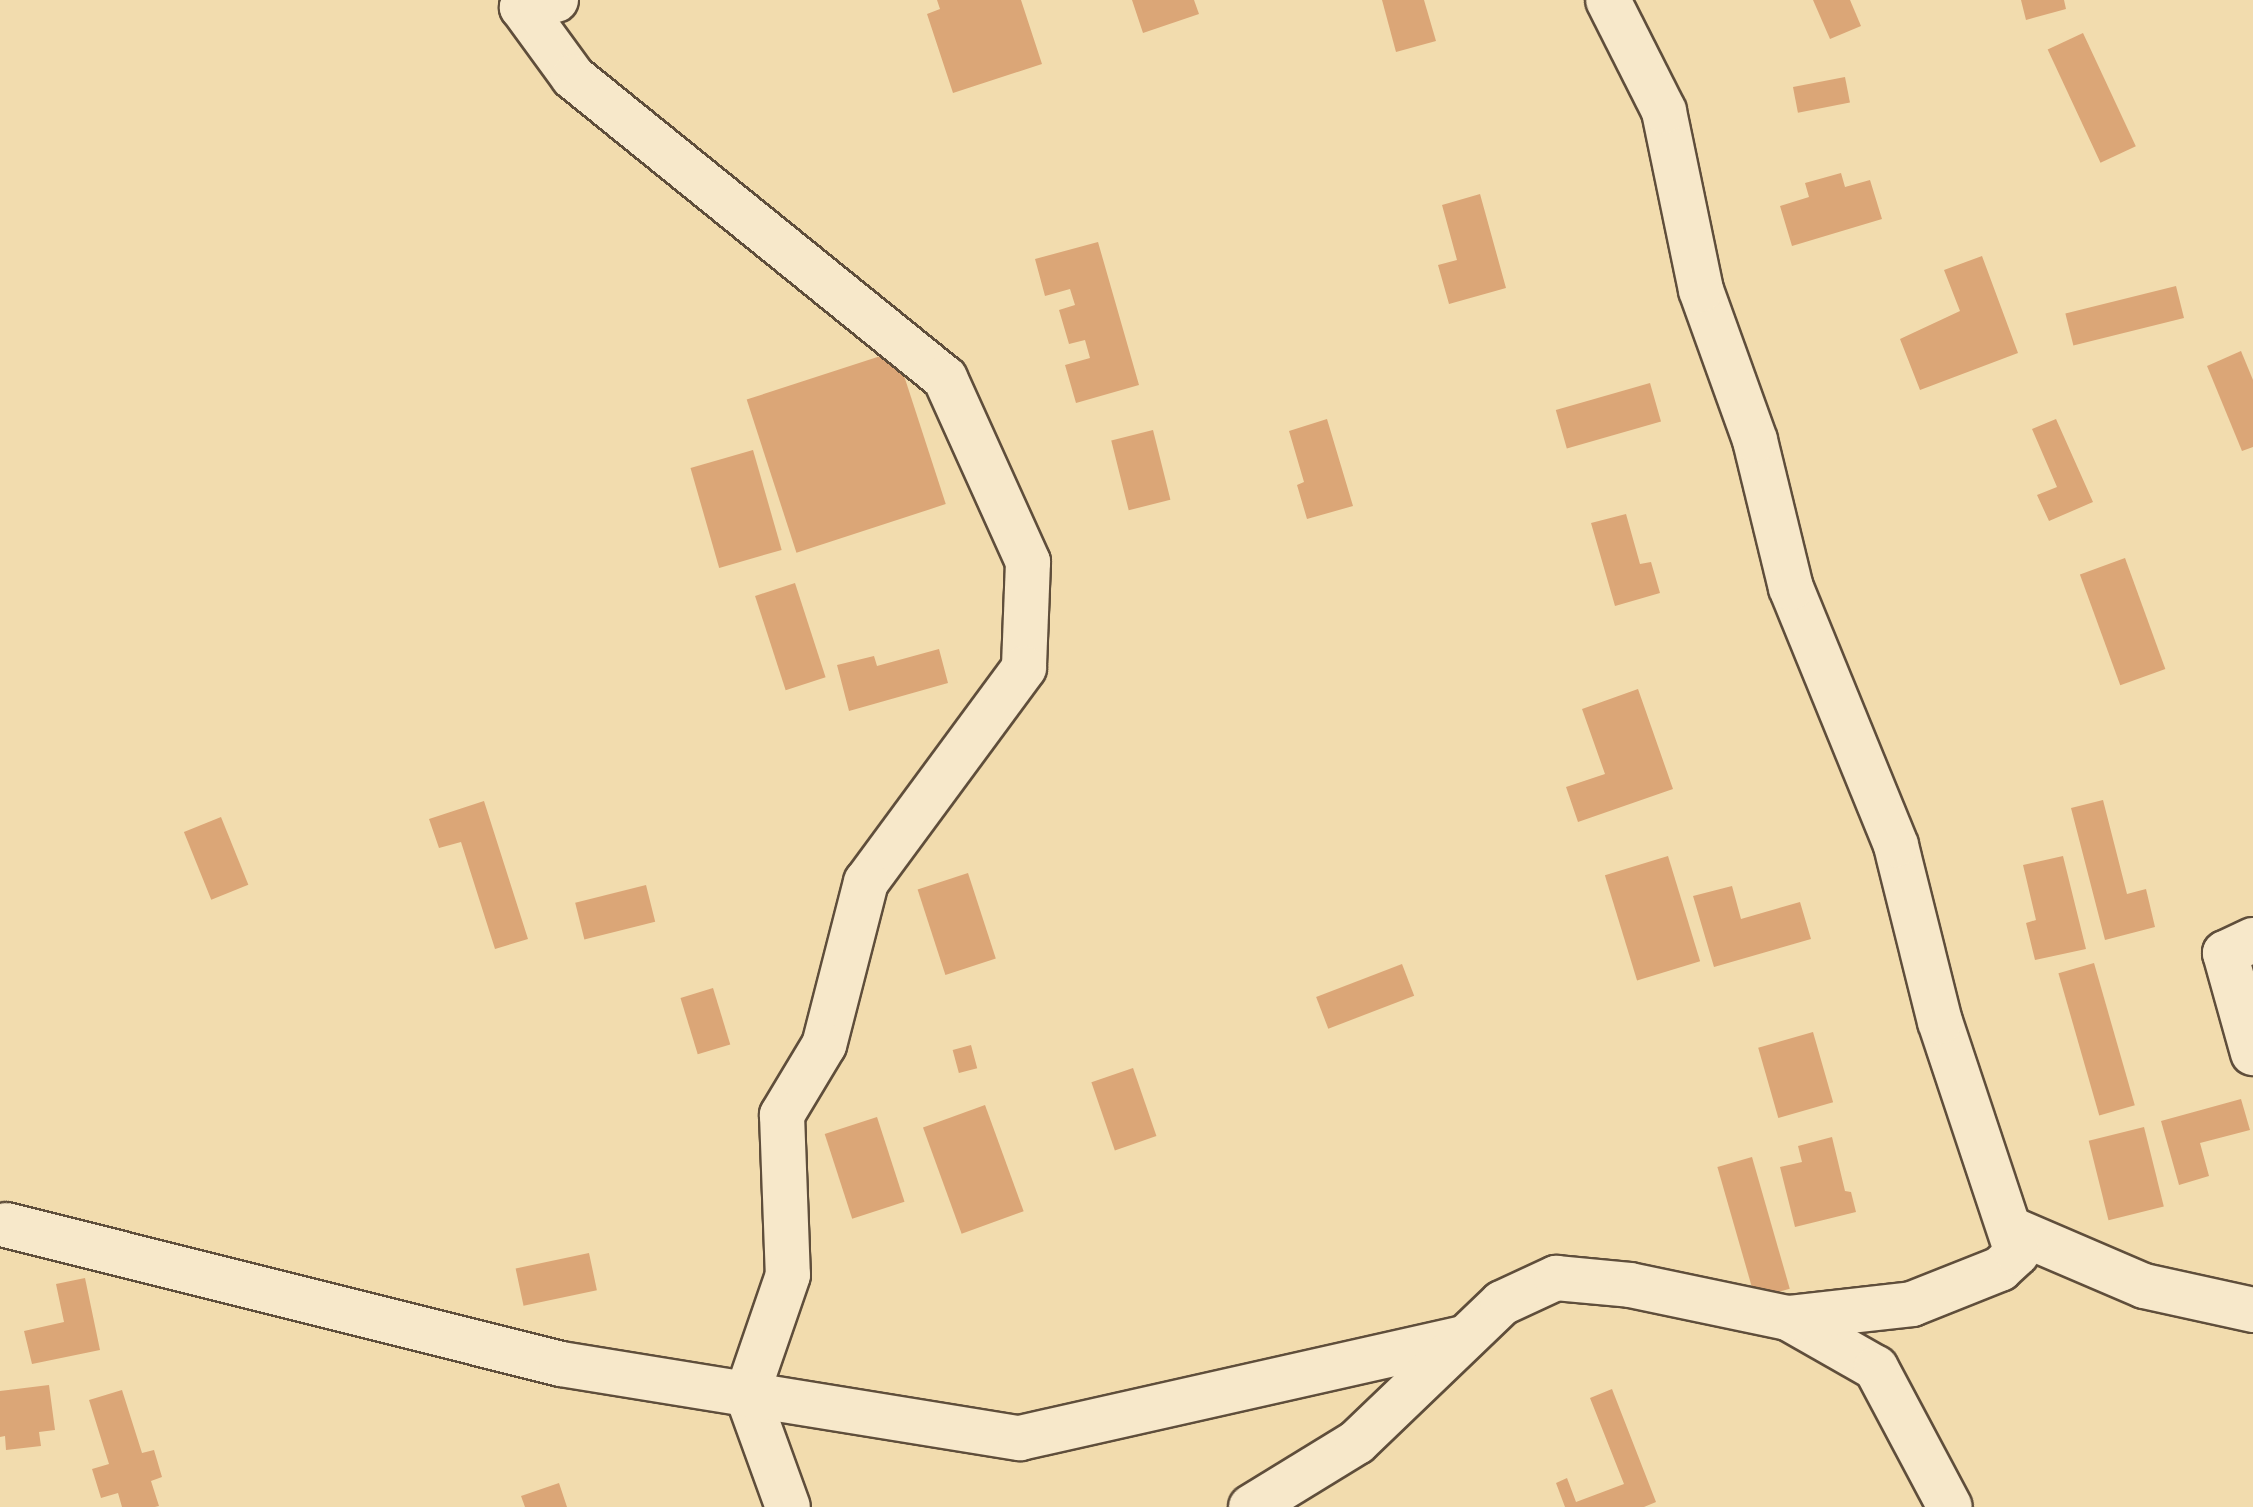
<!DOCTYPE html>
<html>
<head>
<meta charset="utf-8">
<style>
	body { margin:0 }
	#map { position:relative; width:2253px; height:1507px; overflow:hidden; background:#f2dcae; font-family:"Old Standard TT",serif }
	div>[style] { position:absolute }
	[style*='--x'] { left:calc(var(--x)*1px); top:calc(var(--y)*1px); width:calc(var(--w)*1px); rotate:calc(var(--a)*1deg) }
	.building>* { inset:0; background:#dba677; transform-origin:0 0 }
	.roads { filter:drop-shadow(2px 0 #5f4e3b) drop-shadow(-2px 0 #5f4e3b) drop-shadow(0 2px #5f4e3b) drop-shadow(0 -2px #5f4e3b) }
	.street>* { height:44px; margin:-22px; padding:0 22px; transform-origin:22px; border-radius:22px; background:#f7e8ca }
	span { translate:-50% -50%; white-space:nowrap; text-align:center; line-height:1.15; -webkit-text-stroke:8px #f7e8ca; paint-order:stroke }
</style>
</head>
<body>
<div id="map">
	<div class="building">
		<div style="clip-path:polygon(937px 0,1021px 0,1042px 64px,953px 93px,927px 14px,940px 9px)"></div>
		<div style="clip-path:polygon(1132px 0,1194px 0,1199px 14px,1143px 33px)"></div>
		<div style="clip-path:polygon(1382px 0,1424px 0,1436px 41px,1396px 52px)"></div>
		<div style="clip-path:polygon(1813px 0,1850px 0,1861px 26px,1830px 39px)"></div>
		<div style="clip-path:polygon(2021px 0,2064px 0,2066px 9px,2026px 20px)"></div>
		<div style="left:2083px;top:33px;width:125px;height:39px;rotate:65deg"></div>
		<div style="left:1845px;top:77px;width:26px;height:53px;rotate:79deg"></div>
		<div style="clip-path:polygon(1841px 173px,1845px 187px,1870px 180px,1882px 219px,1792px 246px,1780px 206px,1809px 197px,1805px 183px)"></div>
		<div style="clip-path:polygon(1480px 194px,1506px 288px,1449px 304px,1438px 265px,1457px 260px,1442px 205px)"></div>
		<div style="clip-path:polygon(1098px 242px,1139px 385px,1076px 403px,1065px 365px,1090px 358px,1085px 340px,1069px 344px,1059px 310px,1075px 305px,1070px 289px,1045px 296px,1035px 259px)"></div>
		<div style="clip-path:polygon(1982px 256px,2018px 353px,1920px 390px,1900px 339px,1960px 311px,1944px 270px)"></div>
		<div style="left:2176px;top:286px;width:33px;height:114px;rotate:76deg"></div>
		<div style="left:896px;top:351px;width:161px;height:157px;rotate:72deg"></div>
		<div style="clip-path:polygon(2241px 351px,2253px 380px,2253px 447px,2242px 451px,2207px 366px)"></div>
		<div style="left:1650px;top:383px;width:40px;height:98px;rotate:74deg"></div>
		<div style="clip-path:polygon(1327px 419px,1353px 506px,1307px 519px,1297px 485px,1304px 482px,1289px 431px)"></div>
		<div style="clip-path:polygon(2056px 419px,2093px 502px,2049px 521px,2037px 495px,2057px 487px,2032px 429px)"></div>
		<div style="left:1153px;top:430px;width:72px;height:43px;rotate:76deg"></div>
		<div style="left:753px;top:450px;width:104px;height:65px;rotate:74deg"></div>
		<div style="clip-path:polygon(1626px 514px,1640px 564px,1651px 562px,1660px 593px,1615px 606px,1591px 523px)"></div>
		<div style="left:2125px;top:558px;width:118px;height:48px;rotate:70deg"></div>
		<div style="left:795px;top:583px;width:99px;height:42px;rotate:72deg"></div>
		<div style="clip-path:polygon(939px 649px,948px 683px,849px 711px,837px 665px,874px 656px,877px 666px)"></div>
		<div style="clip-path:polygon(1638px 689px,1673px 789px,1578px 822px,1566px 787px,1605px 774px,1582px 709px)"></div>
		<div style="clip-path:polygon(2103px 800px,2127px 894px,2146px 889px,2155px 927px,2105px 940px,2071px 808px)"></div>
		<div style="clip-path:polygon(484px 801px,528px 939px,495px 949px,461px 842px,439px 848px,429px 819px)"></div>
		<div style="left:221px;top:817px;width:73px;height:40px;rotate:68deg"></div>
		<div style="left:1668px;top:856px;width:110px;height:66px;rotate:73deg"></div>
		<div style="clip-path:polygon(2063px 856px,2086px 949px,2035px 960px,2026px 923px,2036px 920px,2023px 865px)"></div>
		<div style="left:968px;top:873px;width:90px;height:53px;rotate:72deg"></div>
		<div style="left:646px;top:885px;width:38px;height:73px;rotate:76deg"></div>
		<div style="clip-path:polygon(1732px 886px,1741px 919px,1800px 902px,1811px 939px,1714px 967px,1693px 896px)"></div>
		<div style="left:2094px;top:963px;width:148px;height:37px;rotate:74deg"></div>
		<div style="left:1402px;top:964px;width:34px;height:92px;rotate:69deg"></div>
		<div style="left:713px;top:988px;width:59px;height:34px;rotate:73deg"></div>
		<div style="left:1813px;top:1032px;width:73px;height:57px;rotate:74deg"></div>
		<div style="left:971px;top:1045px;width:24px;height:19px;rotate:75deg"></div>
		<div style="left:1133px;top:1068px;width:72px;height:44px;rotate:71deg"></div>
		<div style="clip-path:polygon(2241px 1099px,2250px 1130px,2200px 1143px,2209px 1176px,2179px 1185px,2161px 1121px)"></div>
		<div style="left:985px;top:1105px;width:113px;height:66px;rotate:70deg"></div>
		<div style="left:877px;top:1117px;width:89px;height:55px;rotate:72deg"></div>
		<div style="left:2144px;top:1127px;width:82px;height:57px;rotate:76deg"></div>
		<div style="clip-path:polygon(1832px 1137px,1845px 1191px,1851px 1192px,1856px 1212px,1795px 1227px,1780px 1167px,1802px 1162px,1798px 1146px)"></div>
		<div style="left:1752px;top:1157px;width:137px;height:36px;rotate:74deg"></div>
		<div style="left:589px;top:1253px;width:38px;height:75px;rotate:78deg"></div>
		<div style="clip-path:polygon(85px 1278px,100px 1350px,32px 1364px,24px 1331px,64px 1322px,56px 1284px)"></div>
		<div style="clip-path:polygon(49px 1385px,55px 1430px,39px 1432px,41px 1446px,6px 1450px,5px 1436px,0 1437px,0 1391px)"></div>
		<div style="clip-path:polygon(1612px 1389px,1656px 1502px,1644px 1507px,1565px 1507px,1556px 1483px,1567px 1478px,1576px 1502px,1624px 1484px,1590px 1398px)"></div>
		<div style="clip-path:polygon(122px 1390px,142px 1453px,154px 1450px,162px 1477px,151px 1481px,159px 1506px,155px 1507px,122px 1507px,118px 1493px,101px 1498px,92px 1469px,109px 1464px,89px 1400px)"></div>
		<div style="clip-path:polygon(559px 1483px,567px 1507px,525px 1507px,521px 1496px)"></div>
	</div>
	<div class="roads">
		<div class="street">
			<div style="--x:556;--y:0;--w:35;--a:168"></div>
			<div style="--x:522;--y:7;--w:87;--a:53.9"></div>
			<div style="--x:573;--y:77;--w:479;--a:39"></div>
			<div style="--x:945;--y:378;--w:202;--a:65.7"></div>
			<div style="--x:1028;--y:562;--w:106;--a:92.2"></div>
			<div style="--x:1024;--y:668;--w:266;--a:126.4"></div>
			<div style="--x:866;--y:882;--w:168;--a:104.4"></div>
			<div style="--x:824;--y:1045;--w:82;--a:121"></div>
			<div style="--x:782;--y:1115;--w:160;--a:87.9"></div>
			<div style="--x:788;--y:1275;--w:126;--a:109"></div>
			<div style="--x:747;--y:1394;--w:120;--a:70.1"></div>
			<div style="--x:2253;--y:940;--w:31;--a:155"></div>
			<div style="--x:2225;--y:953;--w:104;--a:74.4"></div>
			<div style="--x:6;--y:1225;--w:572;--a:14.06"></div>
			<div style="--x:561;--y:1364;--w:465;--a:9.2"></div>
			<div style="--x:1020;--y:1438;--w:456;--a:-12.7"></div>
			<div style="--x:2011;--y:1229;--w:145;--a:23.2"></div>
			<div style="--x:2144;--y:1286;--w:112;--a:12.4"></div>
			<div style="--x:1788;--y:1318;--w:101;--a:29.6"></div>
			<div style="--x:1876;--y:1368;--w:157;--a:62"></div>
			<div style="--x:1251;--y:1507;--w:124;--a:-31.5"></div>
			<div style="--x:1357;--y:1442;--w:201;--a:-43.8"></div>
			<div style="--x:1502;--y:1303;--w:60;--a:-24.8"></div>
			<div style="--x:1556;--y:1278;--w:74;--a:5.4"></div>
			<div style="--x:1630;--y:1285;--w:161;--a:11.8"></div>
			<div style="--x:1788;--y:1318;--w:125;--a:-6.4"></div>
			<div style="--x:1912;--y:1304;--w:95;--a:-21.7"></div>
			<div style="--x:2000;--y:1269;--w:23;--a:-43"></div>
			<div style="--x:2017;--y:1253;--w:243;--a:-108.4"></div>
			<div style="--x:1940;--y:1022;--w:182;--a:-104"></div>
			<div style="--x:1896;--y:845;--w:278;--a:-112.2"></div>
			<div style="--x:1791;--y:588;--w:152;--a:-103.7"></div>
			<div style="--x:1755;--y:440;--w:159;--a:-109.8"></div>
			<div style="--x:1701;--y:290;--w:183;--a:-101.7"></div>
			<div style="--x:1664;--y:111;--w:124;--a:-116.8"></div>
		</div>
	</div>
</div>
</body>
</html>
